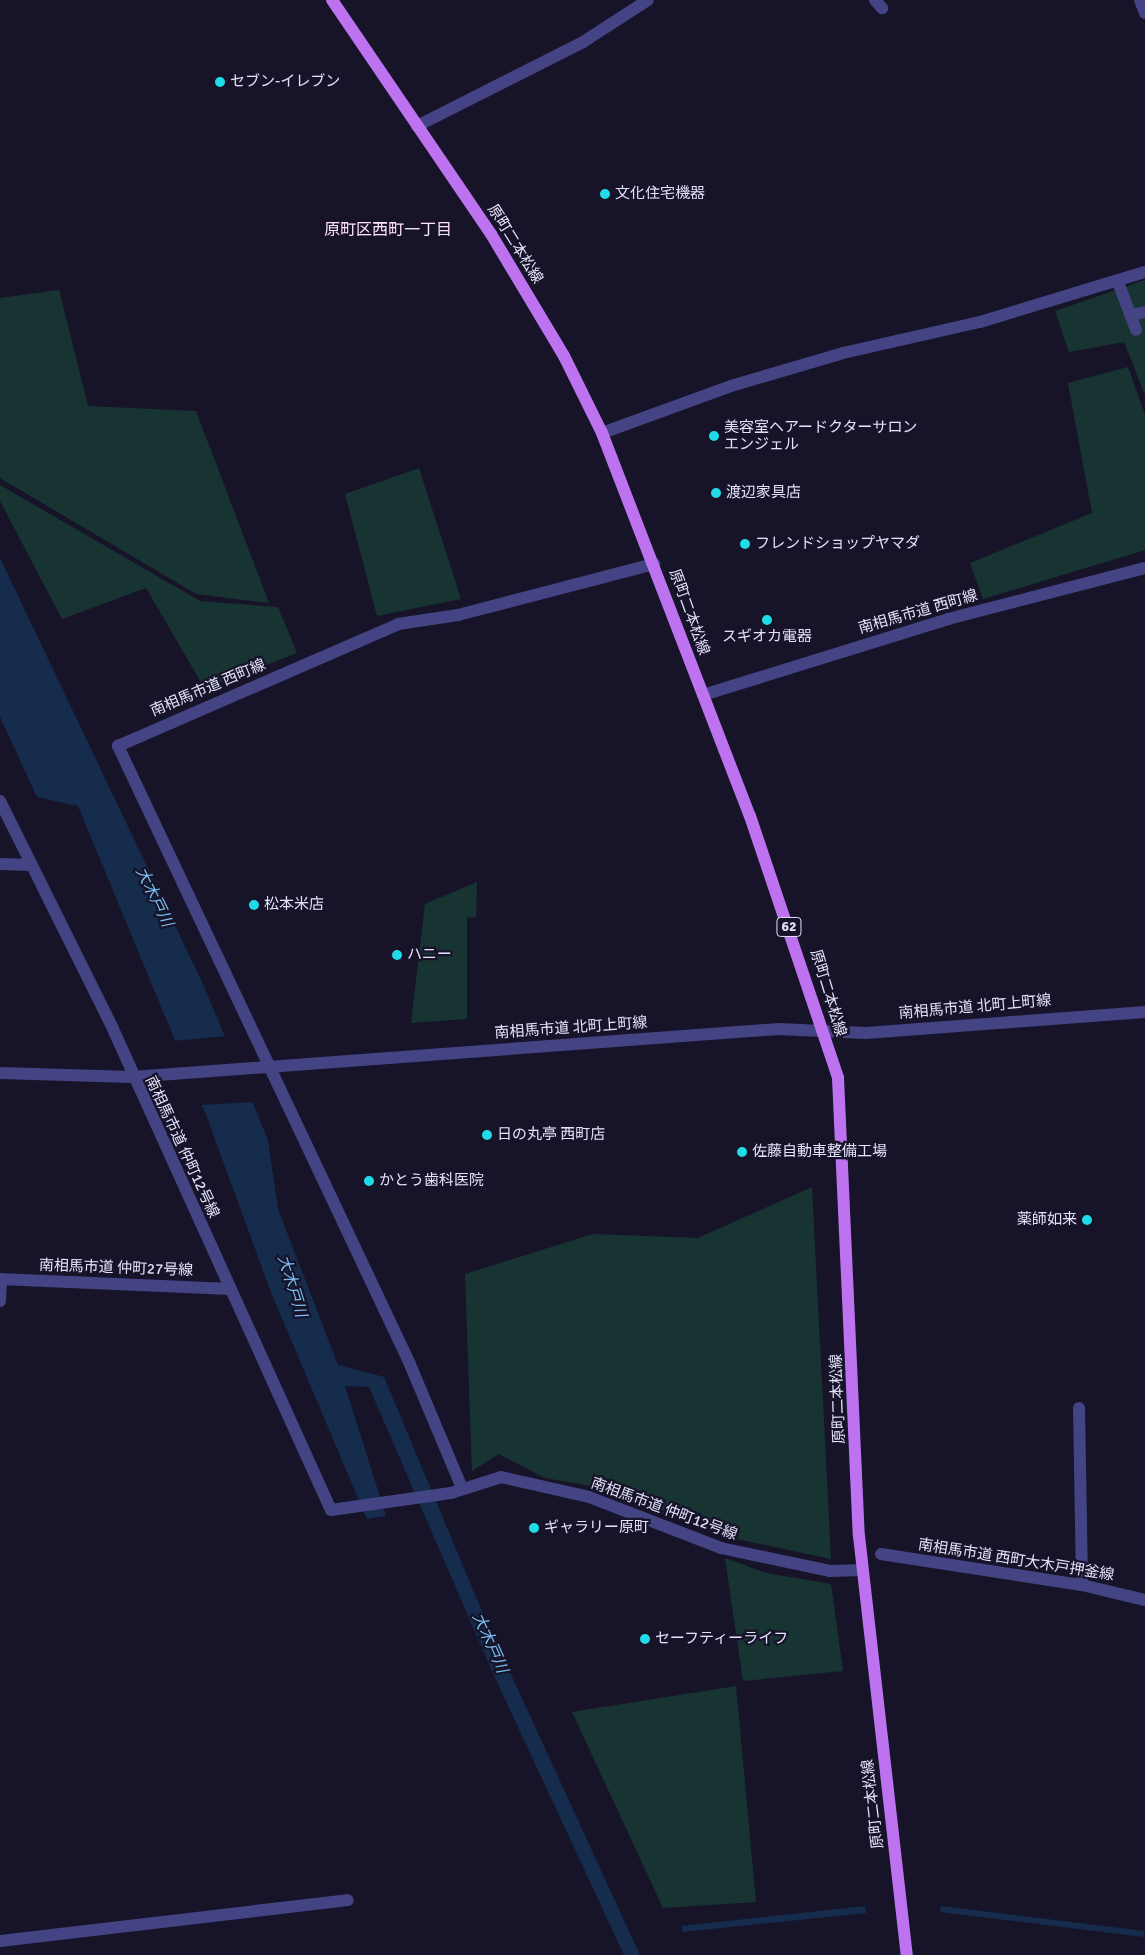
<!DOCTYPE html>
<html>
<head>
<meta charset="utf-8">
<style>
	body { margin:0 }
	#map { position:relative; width:1145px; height:1955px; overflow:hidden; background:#17142a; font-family:Signika,"Noto Sans JP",sans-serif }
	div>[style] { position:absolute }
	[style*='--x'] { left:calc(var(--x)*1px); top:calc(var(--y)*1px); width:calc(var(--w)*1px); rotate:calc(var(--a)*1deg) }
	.green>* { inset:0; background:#183432 }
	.water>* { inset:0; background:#152c4d; transform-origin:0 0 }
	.pier>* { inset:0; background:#17142a }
	.minor>* { height:12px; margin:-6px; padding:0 6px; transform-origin:6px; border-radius:6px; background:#444484 }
	.major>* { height:12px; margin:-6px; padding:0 6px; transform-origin:6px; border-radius:6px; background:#bd73f0 }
	.dots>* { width:14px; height:14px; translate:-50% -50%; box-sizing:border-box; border:2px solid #17142a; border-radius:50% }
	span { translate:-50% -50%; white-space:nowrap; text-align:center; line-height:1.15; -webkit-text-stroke:4.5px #17142a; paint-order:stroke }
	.shield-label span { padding:1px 4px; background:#17142a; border:1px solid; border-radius:4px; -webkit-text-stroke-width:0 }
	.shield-label { font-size:14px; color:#e3e1fc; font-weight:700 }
	.poi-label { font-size:15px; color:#e3e1fc }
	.left { translate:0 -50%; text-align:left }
	.right { translate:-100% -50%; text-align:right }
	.street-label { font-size:15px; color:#e3e1fc }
	.neighbourhood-label { font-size:16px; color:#fce2f4 }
	.water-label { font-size:16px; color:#79bef1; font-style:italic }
</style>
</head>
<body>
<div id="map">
	<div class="green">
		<div style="clip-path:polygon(1145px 280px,1145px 395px,1124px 342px,1069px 352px,1055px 311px)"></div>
		<div style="clip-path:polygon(59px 290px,88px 406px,196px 411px,269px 603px,196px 594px,0 478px,0 298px)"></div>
		<div style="clip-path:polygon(1128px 367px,1145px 415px,1145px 550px,983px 599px,970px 563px,1092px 513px,1068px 383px)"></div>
		<div style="clip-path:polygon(419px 468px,461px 599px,377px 616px,345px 494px)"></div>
		<div style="clip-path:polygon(0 485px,200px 601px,278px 607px,297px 653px,205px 689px,146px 588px,62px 619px,0 501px)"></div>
		<div style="clip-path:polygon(477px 882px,476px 917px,467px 918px,467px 1019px,411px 1023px,425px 904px)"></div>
		<div style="clip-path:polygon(812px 1187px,831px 1559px,723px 1536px,591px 1486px,545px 1478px,499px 1454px,472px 1471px,465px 1274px,593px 1234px,698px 1238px)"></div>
		<div style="clip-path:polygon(725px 1558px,766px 1573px,831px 1584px,843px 1671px,743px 1681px)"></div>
		<div style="clip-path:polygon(736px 1686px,756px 1902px,663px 1908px,572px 1712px)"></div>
	</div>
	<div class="water">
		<div style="clip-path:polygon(0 558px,202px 982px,268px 1140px,278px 1209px,338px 1365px,384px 1377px,484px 1616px,640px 1955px,624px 1955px,492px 1671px,369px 1387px,345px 1386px,386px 1516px,367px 1519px,272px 1295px,208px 1120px,78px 806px,37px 797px,0 717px)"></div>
		<div style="clip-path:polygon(865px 1906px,866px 1913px,682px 1932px,682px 1926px)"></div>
		<div style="left:941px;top:1906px;width:205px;height:6px;rotate:7deg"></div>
	</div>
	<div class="pier">
		<div style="clip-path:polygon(228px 1036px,255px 1102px,199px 1105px,172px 1041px)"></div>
	</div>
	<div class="minor">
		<div style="--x:875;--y:0;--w:11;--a:49"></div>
		<div style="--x:1140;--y:0;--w:14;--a:69"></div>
		<div style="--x:417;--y:126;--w:186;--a:-26.8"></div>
		<div style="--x:583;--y:42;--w:77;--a:-32.9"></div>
		<div style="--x:1118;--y:282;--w:51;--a:69.4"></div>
		<div style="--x:1131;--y:315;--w:14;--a:-12"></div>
		<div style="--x:602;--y:433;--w:137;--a:-20"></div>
		<div style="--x:731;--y:386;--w:117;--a:-16.4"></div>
		<div style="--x:843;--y:353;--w:140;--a:-12.8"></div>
		<div style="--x:980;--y:322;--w:172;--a:-16.9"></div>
		<div style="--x:703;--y:695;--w:257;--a:-17.2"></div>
		<div style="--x:948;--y:619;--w:203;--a:-14.5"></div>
		<div style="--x:0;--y:801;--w:254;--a:63.6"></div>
		<div style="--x:113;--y:1029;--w:528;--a:65.62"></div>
		<div style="--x:331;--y:1510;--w:121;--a:-8.1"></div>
		<div style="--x:451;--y:1493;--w:52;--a:-17.7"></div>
		<div style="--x:501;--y:1477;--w:90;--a:12.8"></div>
		<div style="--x:589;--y:1497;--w:142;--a:21.1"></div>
		<div style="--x:721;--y:1548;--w:111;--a:11.9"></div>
		<div style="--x:830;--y:1571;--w:32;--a:-2"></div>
		<div style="--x:0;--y:864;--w:30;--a:2"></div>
		<div style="--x:0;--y:1073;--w:132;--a:1.7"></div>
		<div style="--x:132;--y:1077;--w:648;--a:-4.25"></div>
		<div style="--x:778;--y:1029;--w:88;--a:2.6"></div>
		<div style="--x:866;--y:1033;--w:280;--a:-4.3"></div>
		<div style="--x:0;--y:1279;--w:231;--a:2.5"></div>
		<div style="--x:0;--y:1301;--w:22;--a:-87"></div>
		<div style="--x:1079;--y:1408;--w:177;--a:89"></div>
		<div style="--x:462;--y:1488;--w:134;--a:-112.8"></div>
		<div style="--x:410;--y:1364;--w:684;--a:-115.29"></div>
		<div style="--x:118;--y:746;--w:305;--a:-23.5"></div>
		<div style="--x:398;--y:624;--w:61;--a:-8.5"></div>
		<div style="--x:458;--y:615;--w:203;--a:-14.6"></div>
		<div style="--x:881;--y:1554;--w:203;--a:8.8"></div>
		<div style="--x:1082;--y:1585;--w:65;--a:13.4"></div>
		<div style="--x:0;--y:1941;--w:350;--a:-6.7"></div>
	</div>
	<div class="major">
		<div style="--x:332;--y:0;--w:283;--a:55.8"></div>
		<div style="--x:491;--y:234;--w:142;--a:59.1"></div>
		<div style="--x:564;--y:356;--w:86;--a:63.7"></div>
		<div style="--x:602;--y:433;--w:411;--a:68.9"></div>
		<div style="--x:750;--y:816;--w:276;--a:71.4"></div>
		<div style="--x:838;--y:1078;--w:458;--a:87.4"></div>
		<div style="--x:859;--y:1536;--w:422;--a:83.5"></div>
	</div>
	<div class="dots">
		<div style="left:220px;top:82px;background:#20dbe8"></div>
		<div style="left:605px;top:194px;background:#20dbe8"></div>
		<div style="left:714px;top:436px;background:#20dbe8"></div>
		<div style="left:716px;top:493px;background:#20dbe8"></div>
		<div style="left:745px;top:544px;background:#20dbe8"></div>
		<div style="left:767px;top:620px;background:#20dbe8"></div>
		<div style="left:254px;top:905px;background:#20dbe8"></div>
		<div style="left:397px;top:955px;background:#20dbe8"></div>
		<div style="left:487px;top:1135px;background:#20dbe8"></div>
		<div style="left:742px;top:1152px;background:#20dbe8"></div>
		<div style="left:369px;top:1181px;background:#20dbe8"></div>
		<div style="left:1087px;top:1220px;background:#20dbe8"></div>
		<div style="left:534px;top:1528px;background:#20dbe8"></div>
		<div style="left:645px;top:1639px;background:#20dbe8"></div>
	</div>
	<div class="shield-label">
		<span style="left:789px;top:927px">62</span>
	</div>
	<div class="poi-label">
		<span class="left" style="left:230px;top:82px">セブン-イレブン</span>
		<span class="left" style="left:615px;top:194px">文化住宅機器</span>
		<span class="left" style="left:724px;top:436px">美容室ヘアードクターサロン<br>エンジェル</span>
		<span class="left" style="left:726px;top:493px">渡辺家具店</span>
		<span class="left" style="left:755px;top:544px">フレンドショップヤマダ</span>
		<span style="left:767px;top:637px">スギオカ電器</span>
		<span class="left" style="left:264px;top:905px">松本米店</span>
		<span class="left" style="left:407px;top:955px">ハニー</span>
		<span class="left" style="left:497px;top:1135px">日の丸亭 西町店</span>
		<span class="left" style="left:752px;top:1152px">佐藤自動車整備工場</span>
		<span class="left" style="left:379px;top:1181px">かとう歯科医院</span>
		<span class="right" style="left:1077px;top:1220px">薬師如来</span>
		<span class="left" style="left:544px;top:1528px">ギャラリー原町</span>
		<span class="left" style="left:655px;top:1639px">セーフティーライフ</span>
	</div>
	<div class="street-label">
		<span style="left:515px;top:244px;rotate:58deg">原町二本松線</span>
		<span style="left:689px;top:612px;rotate:70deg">原町二本松線</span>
		<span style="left:918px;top:612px;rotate:-16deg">南相馬市道 西町線</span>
		<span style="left:208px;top:688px;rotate:-23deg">南相馬市道 西町線</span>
		<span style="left:828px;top:993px;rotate:73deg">原町二本松線</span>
		<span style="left:975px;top:1007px;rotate:-5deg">南相馬市道 北町上町線</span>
		<span style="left:571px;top:1028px;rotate:-4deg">南相馬市道 北町上町線</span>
		<span style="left:182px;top:1147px;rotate:65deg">南相馬市道 仲町12号線</span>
		<span style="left:116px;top:1268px;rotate:2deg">南相馬市道 仲町27号線</span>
		<span style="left:838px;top:1399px;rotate:-92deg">原町二本松線</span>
		<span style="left:664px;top:1509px;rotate:20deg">南相馬市道 仲町12号線</span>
		<span style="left:1016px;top:1560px;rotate:9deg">南相馬市道 西町大木戸押釜線</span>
		<span style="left:873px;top:1804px;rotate:-97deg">原町二本松線</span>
	</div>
	<div class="neighbourhood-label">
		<span style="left:388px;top:230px">原町区西町一丁目</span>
	</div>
	<div class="water-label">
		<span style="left:154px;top:897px;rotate:64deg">大木戸川</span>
		<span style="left:292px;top:1286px;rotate:73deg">大木戸川</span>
		<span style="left:490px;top:1643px;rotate:66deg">大木戸川</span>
	</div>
</div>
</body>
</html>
